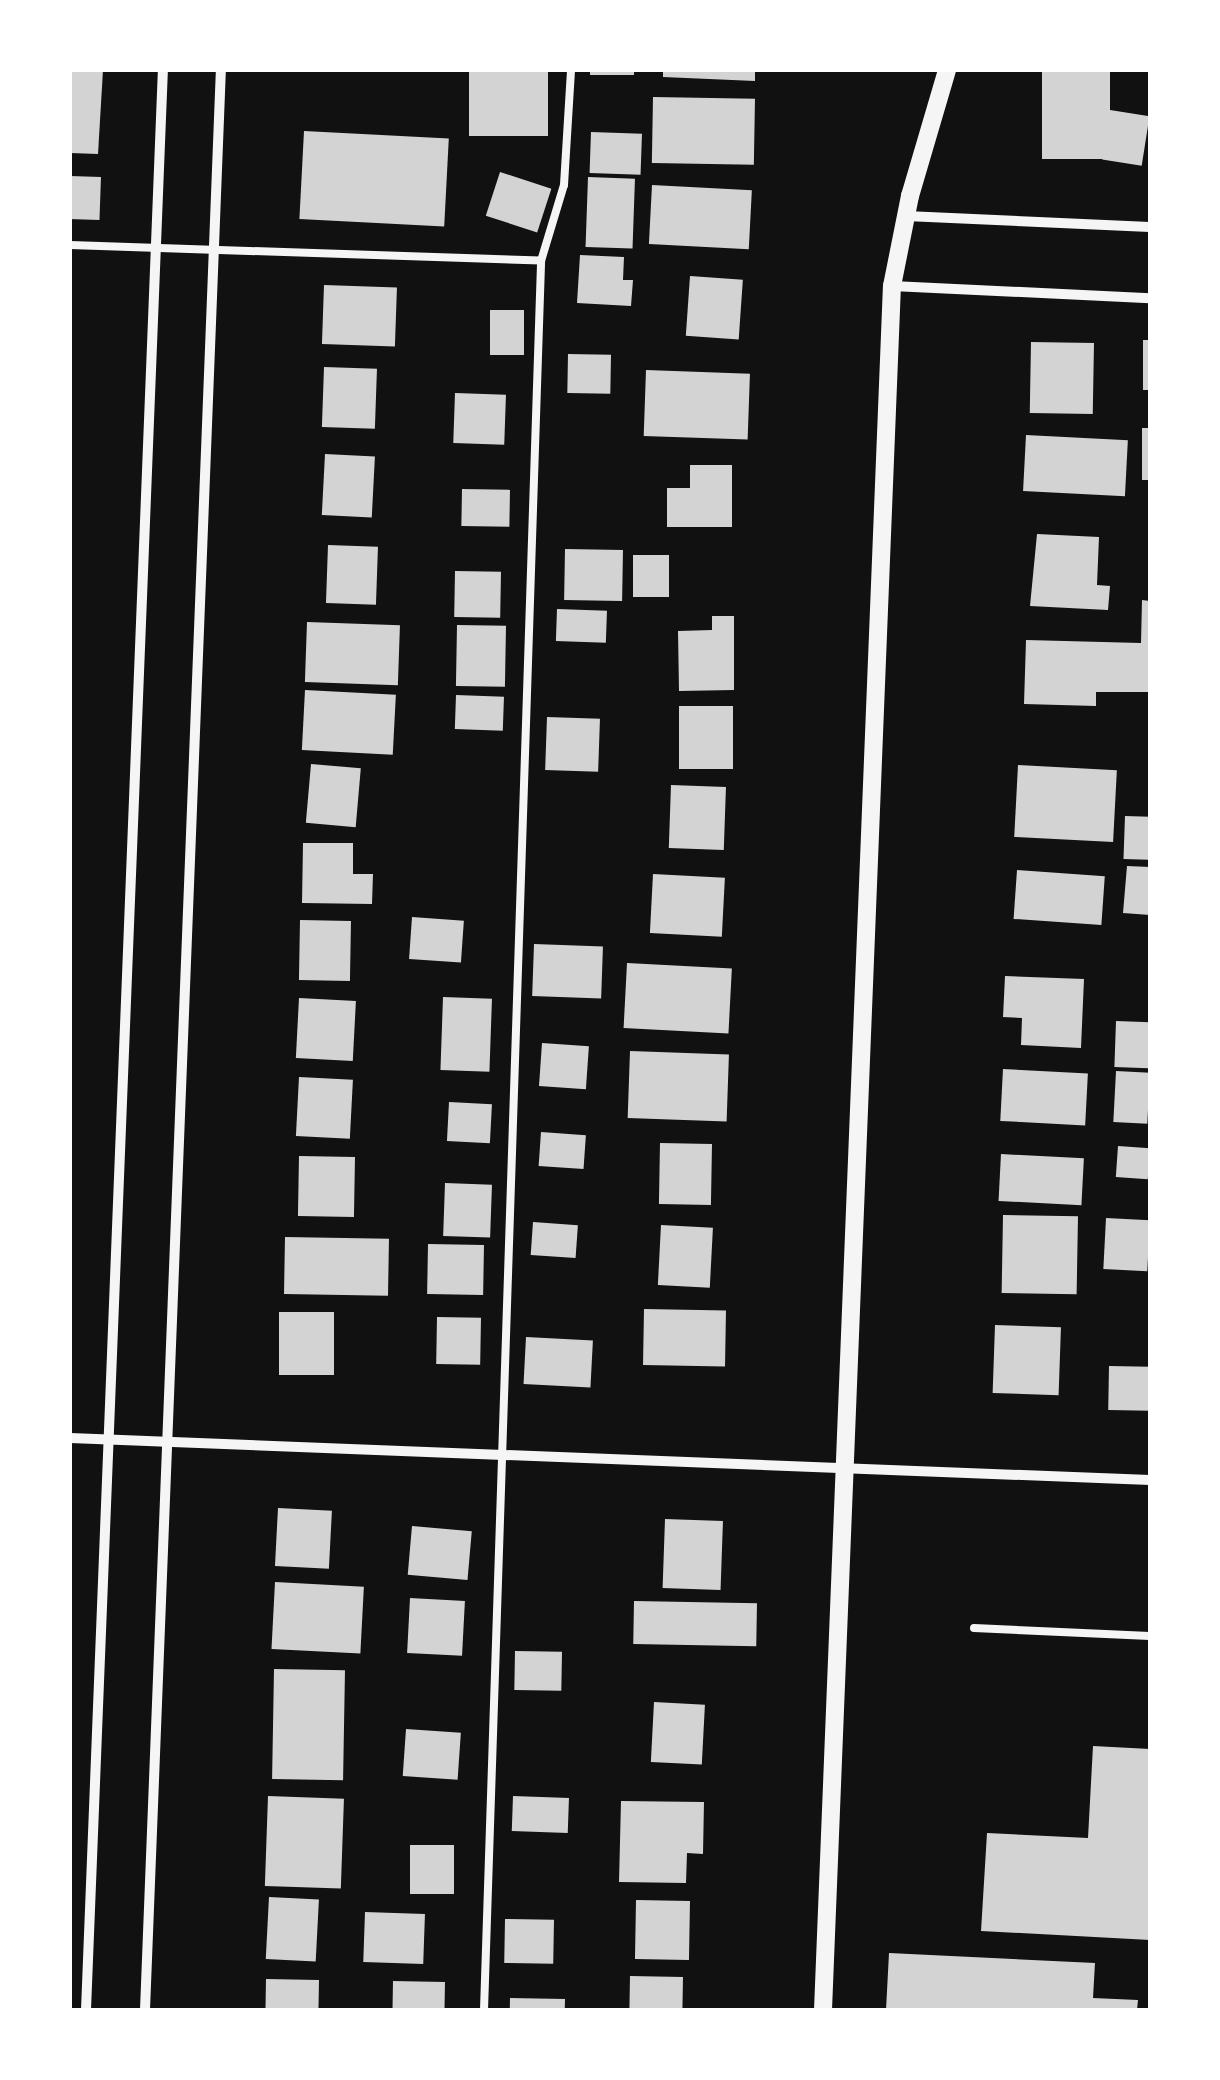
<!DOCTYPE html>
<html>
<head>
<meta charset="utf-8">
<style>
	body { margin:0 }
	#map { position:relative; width:1220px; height:2080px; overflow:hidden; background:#111; font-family:Raleway,sans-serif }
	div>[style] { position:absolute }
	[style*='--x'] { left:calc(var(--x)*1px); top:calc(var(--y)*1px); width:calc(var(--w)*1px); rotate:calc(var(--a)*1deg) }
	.building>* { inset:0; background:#d3d3d3; transform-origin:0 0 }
	.service>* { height:8px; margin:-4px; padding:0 4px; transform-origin:4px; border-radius:4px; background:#f5f5f5 }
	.minor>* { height:10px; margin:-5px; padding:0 5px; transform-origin:5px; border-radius:5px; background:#f5f5f5 }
	.tertiary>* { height:18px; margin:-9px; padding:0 9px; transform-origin:9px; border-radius:9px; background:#f5f5f5 }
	span { translate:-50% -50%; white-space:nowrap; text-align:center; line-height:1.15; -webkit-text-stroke:8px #fff; paint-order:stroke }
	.frame { position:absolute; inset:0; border:72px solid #fff; pointer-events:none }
</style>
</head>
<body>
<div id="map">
	<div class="building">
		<div style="clip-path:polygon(70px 70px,103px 70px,98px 154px,70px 153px)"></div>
		<div style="left:469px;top:70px;width:79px;height:66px"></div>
		<div style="left:590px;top:70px;width:44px;height:5px"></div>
		<div style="clip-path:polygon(663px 70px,755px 70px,755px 81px,663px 77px)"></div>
		<div style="left:1042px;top:70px;width:68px;height:89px"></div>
		<div style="left:653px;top:97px;width:102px;height:66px;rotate:1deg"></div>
		<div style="left:1110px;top:110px;width:40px;height:50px;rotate:9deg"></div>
		<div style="left:304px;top:131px;width:145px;height:88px;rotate:3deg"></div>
		<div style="left:591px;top:132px;width:51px;height:41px;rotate:2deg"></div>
		<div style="left:500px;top:172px;width:54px;height:46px;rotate:18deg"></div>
		<div style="left:70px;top:176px;width:31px;height:43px;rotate:2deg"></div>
		<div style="left:588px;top:177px;width:47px;height:70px;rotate:2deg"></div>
		<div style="left:652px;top:185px;width:100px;height:59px;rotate:3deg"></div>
		<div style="clip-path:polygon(580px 255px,624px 257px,623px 280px,633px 280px,631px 306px,577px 303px)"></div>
		<div style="left:690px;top:276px;width:53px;height:60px;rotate:4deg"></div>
		<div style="left:324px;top:285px;width:73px;height:59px;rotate:2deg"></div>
		<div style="left:490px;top:310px;width:34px;height:45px"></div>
		<div style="left:1143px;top:340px;width:7px;height:50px"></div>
		<div style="left:1031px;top:342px;width:63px;height:71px;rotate:1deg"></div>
		<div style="left:568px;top:354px;width:43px;height:39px;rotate:1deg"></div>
		<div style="left:324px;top:367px;width:53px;height:60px;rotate:2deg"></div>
		<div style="left:646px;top:370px;width:104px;height:66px;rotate:2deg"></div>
		<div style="left:455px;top:393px;width:51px;height:50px;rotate:2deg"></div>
		<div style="left:1142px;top:428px;width:8px;height:52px"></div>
		<div style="left:1026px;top:435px;width:102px;height:56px;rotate:3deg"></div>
		<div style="left:325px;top:454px;width:50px;height:61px;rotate:3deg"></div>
		<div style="clip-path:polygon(690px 465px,732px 465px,732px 527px,667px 527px,667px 488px,690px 488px)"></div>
		<div style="left:462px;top:489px;width:48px;height:37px;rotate:1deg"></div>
		<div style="clip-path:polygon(1037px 534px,1099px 537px,1097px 585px,1110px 586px,1108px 610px,1030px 606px)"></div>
		<div style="left:328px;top:545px;width:50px;height:58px;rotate:2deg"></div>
		<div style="left:565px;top:549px;width:58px;height:51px;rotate:1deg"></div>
		<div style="left:633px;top:555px;width:36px;height:42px"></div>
		<div style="left:455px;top:571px;width:46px;height:46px;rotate:1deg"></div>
		<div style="clip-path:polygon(1142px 600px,1150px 601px,1150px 692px,1096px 692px,1096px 706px,1024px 704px,1026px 640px,1141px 643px)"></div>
		<div style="left:557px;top:609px;width:50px;height:32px;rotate:2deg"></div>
		<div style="clip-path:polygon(712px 616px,734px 616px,734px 690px,679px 691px,678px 631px,712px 630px)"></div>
		<div style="left:307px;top:622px;width:93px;height:60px;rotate:2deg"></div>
		<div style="left:457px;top:625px;width:49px;height:61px;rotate:1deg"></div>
		<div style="left:305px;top:690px;width:91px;height:60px;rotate:3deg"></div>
		<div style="left:456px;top:695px;width:48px;height:34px;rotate:2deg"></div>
		<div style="left:679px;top:706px;width:54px;height:63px"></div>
		<div style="left:547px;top:717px;width:53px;height:53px;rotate:2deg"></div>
		<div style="left:311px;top:764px;width:50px;height:59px;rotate:5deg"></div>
		<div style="left:1018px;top:765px;width:99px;height:72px;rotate:3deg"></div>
		<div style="left:671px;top:785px;width:55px;height:63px;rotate:2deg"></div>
		<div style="left:1125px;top:816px;width:25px;height:43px;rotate:2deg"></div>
		<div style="clip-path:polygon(303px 843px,353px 843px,353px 874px,373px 874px,372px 904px,302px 903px)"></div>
		<div style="clip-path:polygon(1127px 866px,1150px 867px,1150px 915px,1123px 913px)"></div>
		<div style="left:1017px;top:870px;width:88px;height:49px;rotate:4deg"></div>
		<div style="left:653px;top:874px;width:72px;height:59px;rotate:3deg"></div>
		<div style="left:412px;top:917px;width:52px;height:42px;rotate:4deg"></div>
		<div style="left:300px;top:920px;width:51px;height:60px;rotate:1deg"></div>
		<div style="left:534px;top:944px;width:69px;height:52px;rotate:2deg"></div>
		<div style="left:627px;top:963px;width:105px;height:65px;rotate:3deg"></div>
		<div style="clip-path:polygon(1005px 976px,1084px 979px,1081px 1048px,1021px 1045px,1022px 1018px,1003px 1017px)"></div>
		<div style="left:443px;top:997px;width:49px;height:73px;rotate:2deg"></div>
		<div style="left:299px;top:998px;width:57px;height:60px;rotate:3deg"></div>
		<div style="left:1116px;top:1021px;width:34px;height:46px;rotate:2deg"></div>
		<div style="left:542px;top:1043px;width:47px;height:43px;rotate:4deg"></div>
		<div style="left:630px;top:1051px;width:99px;height:67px;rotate:2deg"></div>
		<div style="left:1003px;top:1069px;width:85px;height:52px;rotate:3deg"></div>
		<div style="left:1116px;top:1071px;width:34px;height:51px;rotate:3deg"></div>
		<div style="left:299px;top:1077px;width:54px;height:59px;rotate:3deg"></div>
		<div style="left:449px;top:1102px;width:43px;height:39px;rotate:3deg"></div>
		<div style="left:541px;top:1132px;width:45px;height:34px;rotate:4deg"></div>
		<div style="left:660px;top:1143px;width:52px;height:61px;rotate:1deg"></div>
		<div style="left:1118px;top:1146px;width:32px;height:31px;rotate:4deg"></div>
		<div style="left:1001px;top:1154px;width:83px;height:47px;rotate:3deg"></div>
		<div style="left:299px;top:1156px;width:56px;height:60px;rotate:1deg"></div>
		<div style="left:445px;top:1183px;width:47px;height:53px;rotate:2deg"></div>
		<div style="left:1003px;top:1215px;width:75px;height:78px;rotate:1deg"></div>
		<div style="left:1106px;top:1218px;width:44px;height:51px;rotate:3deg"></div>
		<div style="left:533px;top:1222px;width:45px;height:33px;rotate:4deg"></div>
		<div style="left:661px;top:1225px;width:52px;height:60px;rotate:3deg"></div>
		<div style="left:285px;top:1237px;width:104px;height:57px;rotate:1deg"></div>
		<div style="left:428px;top:1244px;width:56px;height:50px;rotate:1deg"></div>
		<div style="left:644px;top:1309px;width:82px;height:56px;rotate:1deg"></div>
		<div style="left:279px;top:1312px;width:55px;height:63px"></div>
		<div style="left:437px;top:1317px;width:44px;height:47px;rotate:1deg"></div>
		<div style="left:995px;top:1325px;width:66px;height:68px;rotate:2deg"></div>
		<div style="left:526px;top:1337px;width:67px;height:47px;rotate:3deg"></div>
		<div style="left:1109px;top:1366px;width:41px;height:44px;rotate:1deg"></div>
		<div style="left:278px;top:1508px;width:54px;height:58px;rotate:3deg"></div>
		<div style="left:665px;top:1519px;width:58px;height:69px;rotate:2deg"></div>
		<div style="left:412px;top:1526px;width:60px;height:49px;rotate:5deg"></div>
		<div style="left:275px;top:1582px;width:89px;height:67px;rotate:3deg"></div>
		<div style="left:410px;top:1598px;width:55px;height:55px;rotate:3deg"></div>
		<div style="left:634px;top:1601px;width:123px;height:43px;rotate:1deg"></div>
		<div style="left:515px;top:1651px;width:47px;height:39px;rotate:1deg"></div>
		<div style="left:274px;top:1669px;width:71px;height:110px;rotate:1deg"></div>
		<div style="left:654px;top:1702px;width:51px;height:60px;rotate:3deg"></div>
		<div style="left:406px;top:1729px;width:55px;height:47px;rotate:4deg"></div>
		<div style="clip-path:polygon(1093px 1746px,1150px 1749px,1150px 1940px,981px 1931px,987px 1833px,1088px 1838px)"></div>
		<div style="left:268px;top:1796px;width:76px;height:90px;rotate:2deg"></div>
		<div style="left:513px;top:1796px;width:56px;height:35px;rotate:2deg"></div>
		<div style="clip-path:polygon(621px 1801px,704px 1802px,703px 1854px,687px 1853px,686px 1883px,619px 1882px)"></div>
		<div style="left:410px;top:1845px;width:44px;height:49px"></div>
		<div style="left:269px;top:1897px;width:50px;height:62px;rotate:3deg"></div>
		<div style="left:636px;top:1900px;width:54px;height:59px;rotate:1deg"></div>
		<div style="left:365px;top:1912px;width:60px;height:50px;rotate:2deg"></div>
		<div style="left:505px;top:1919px;width:49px;height:44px;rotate:1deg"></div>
		<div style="clip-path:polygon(889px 1953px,1095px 1963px,1093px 1998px,1138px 2000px,1137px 2010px,886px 2010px)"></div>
		<div style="left:630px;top:1976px;width:53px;height:34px;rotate:1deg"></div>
		<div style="left:266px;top:1979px;width:53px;height:31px;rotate:1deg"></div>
		<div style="left:393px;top:1981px;width:52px;height:29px;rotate:1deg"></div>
		<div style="left:510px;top:1998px;width:55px;height:12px;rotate:1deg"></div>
	</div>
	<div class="service">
		<div style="--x:70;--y:245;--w:471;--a:1.9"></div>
		<div style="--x:974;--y:1628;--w:176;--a:2.6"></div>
		<div style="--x:484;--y:2010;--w:1750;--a:-88.13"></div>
		<div style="--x:541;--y:261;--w:79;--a:-73.2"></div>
		<div style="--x:564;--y:185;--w:115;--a:-86.5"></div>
	</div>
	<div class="minor">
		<div style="--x:906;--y:216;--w:244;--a:2.6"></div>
		<div style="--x:892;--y:286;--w:258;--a:2.7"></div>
		<div style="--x:70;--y:1438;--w:1081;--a:2.23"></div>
		<div style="--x:86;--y:2010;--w:1942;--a:-87.73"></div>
		<div style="--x:145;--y:2010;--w:1941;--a:-87.76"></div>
	</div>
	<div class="tertiary">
		<div style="--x:823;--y:2010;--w:1725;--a:-87.71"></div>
		<div style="--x:892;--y:286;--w:92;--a:-78.7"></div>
		<div style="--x:910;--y:196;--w:131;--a:-73.6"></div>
	</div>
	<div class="frame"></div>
</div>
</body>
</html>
